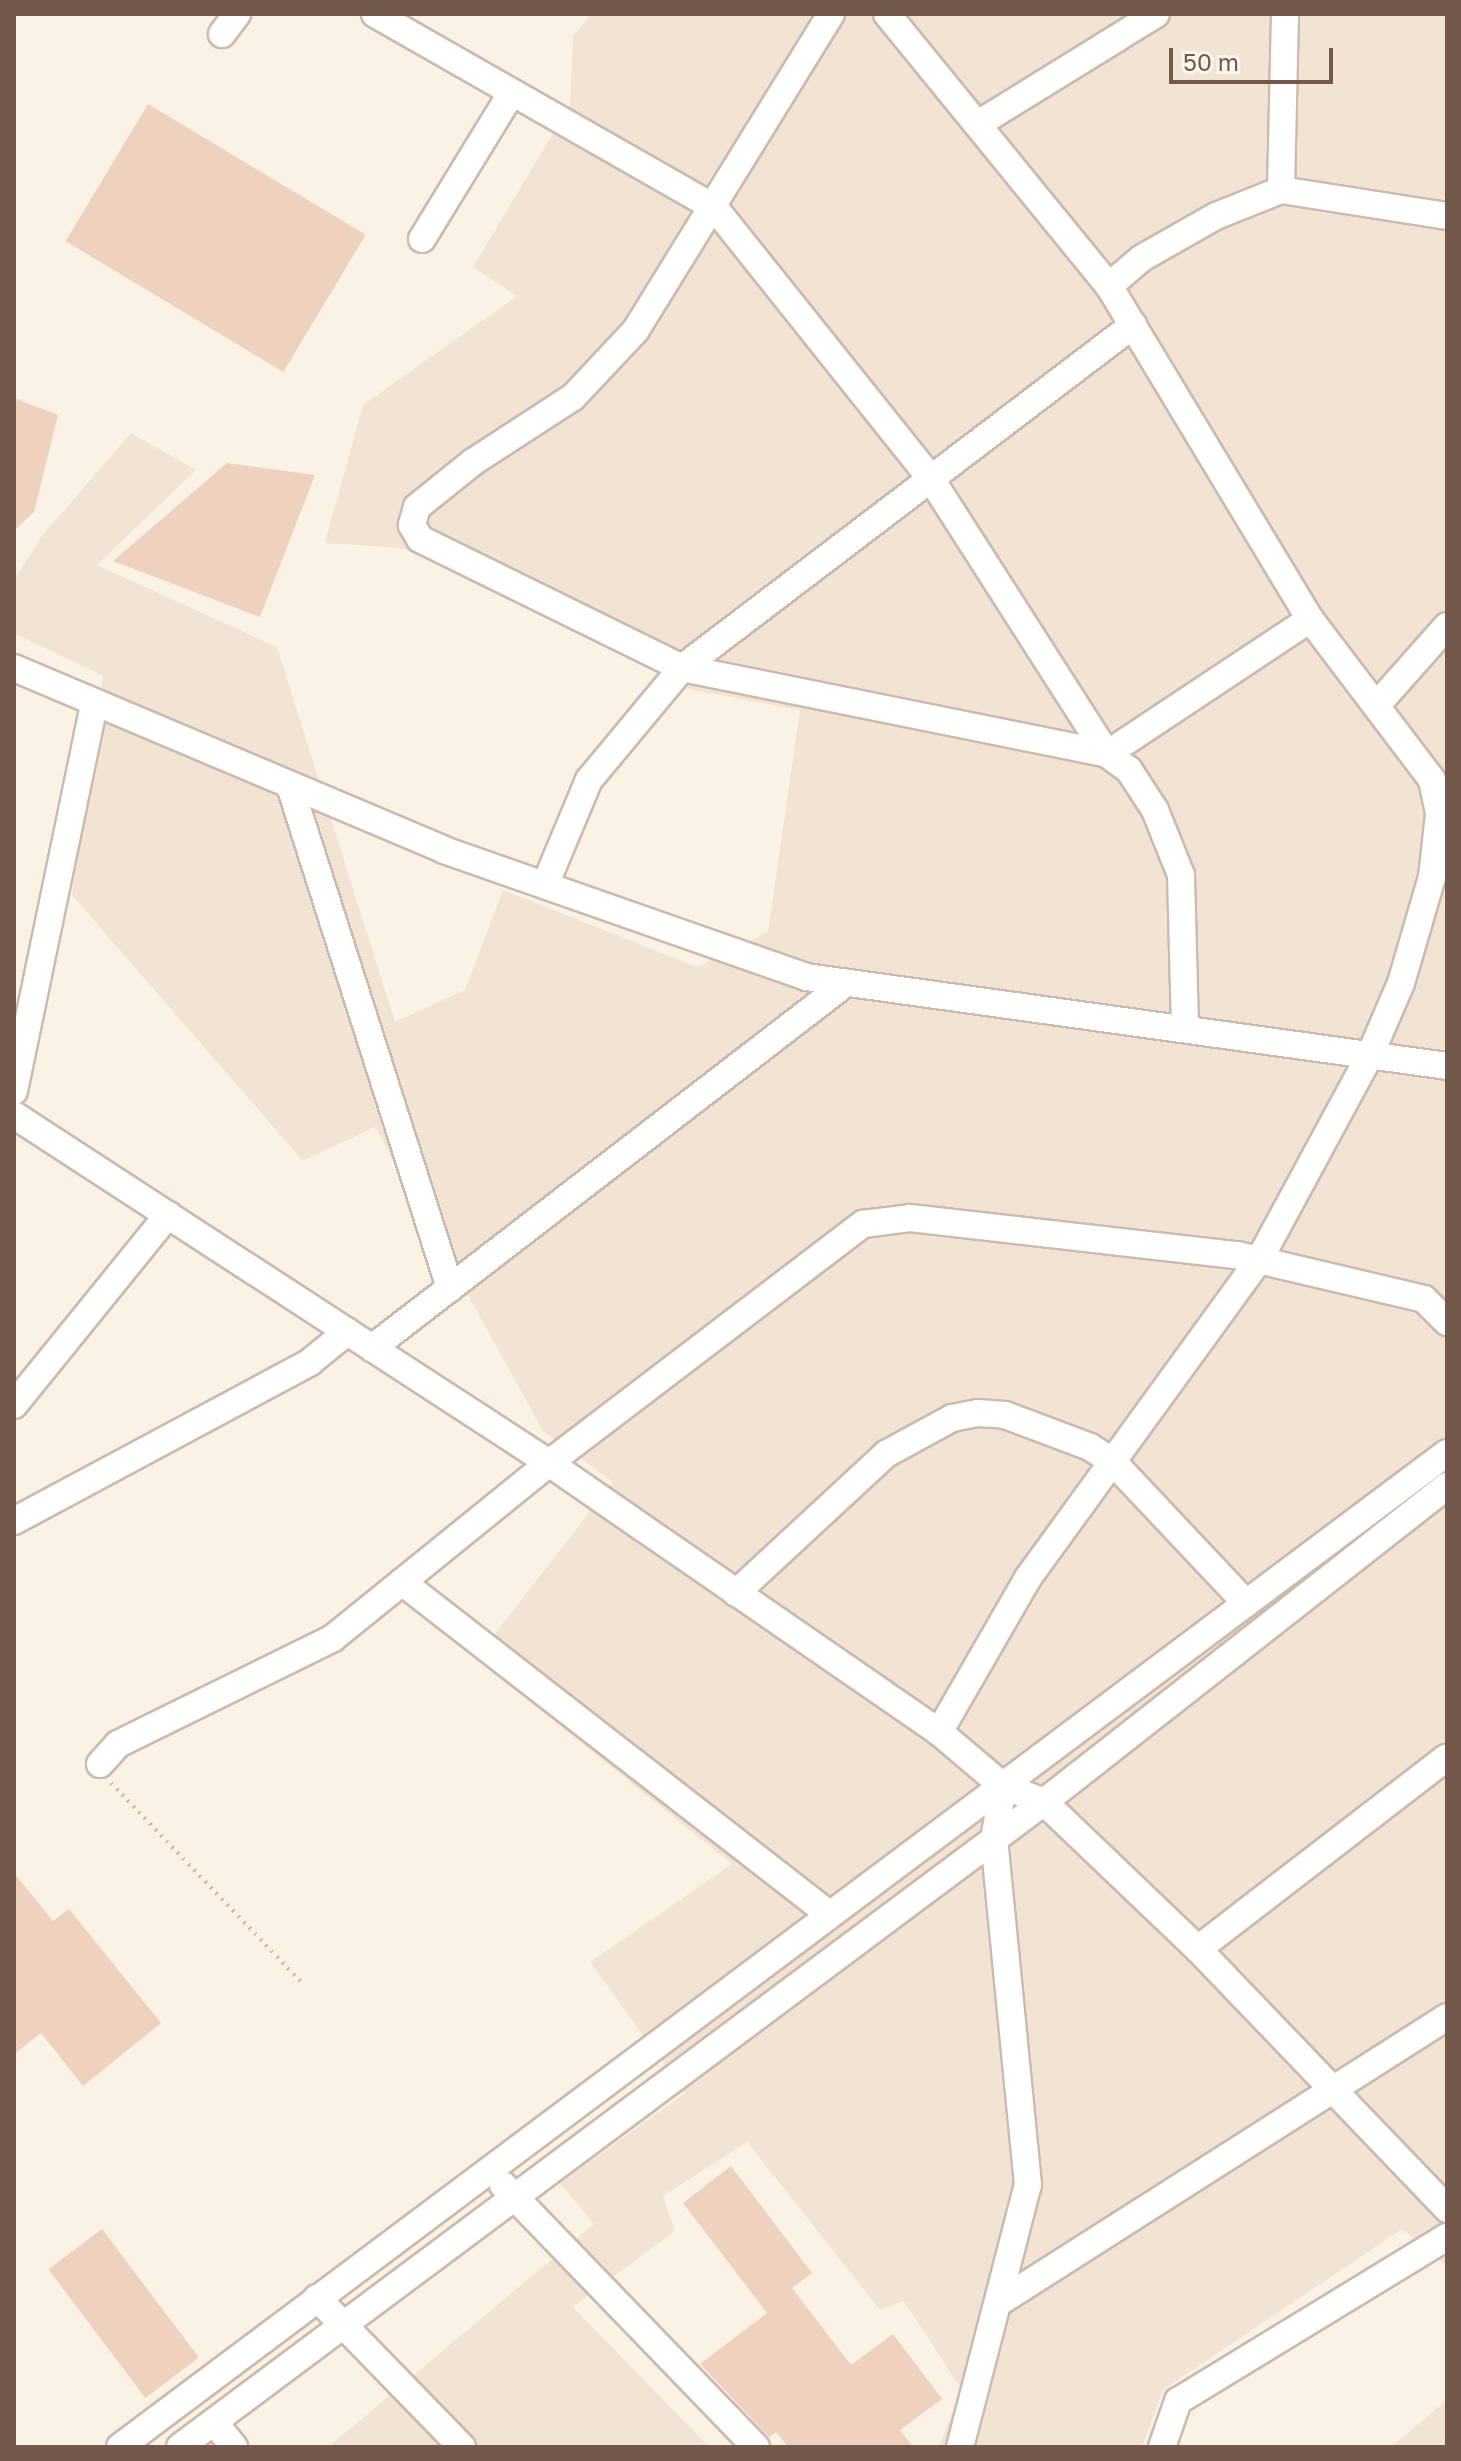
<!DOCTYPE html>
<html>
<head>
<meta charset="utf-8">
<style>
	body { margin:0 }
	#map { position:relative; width:1461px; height:2461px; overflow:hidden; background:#fbf2e6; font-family:"Golos Text",sans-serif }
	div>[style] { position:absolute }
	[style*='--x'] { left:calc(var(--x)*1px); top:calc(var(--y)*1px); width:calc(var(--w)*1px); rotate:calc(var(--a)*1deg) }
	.residential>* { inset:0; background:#f2e4d5 }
	.building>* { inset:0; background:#efd1bf; transform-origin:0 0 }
	.path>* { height:4px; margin-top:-2px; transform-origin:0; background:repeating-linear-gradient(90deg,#d4b5a2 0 2px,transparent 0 8px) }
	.roads { filter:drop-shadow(2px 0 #ccbaad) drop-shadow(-2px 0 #ccbaad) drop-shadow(0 2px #ccbaad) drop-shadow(0 -2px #ccbaad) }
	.minor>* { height:26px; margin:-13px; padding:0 13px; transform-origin:13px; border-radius:13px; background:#fff }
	span { translate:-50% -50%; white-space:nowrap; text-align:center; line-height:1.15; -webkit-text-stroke:6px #fef7ec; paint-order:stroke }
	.frame { position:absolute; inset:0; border:16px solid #73594c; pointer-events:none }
	.scale { position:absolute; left:1169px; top:48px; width:164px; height:36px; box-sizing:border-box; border:4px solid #73594c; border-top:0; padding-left:10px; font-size:24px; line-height:28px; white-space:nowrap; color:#73594c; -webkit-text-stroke:6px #fef7ec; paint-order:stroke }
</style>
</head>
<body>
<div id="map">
	<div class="residential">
		<div style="clip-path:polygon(591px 14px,1447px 14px,1447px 2266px,1402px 2229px,1163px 2390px,1142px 2447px,939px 2447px,961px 2389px,904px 2301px,880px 2310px,747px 2142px,663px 2196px,675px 2231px,573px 2307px,709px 2447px,328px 2447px,594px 2224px,560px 2183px,685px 2093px,590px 1962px,732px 1864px,476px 1658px,613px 1482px,543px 1431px,375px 1127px,303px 1161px,72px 895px,103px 676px,14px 633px,14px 580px,42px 536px,131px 433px,196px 470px,97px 565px,277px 647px,395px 1022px,465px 990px,503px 890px,697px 967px,768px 932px,800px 710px,692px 690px,403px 548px,325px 543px,363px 405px,517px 296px,473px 267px,570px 105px,573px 36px)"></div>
		<div style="clip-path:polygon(1447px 2400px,1447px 2447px,1391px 2447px)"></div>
	</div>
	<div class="building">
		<div style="left:148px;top:104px;width:254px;height:160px;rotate:31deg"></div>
		<div style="clip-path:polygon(14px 398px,58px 415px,34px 512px,14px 531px)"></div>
		<div style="clip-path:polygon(227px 463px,315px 475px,260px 617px,113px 561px)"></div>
		<div style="clip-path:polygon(14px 1873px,53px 1921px,69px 1909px,161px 2023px,83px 2086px,41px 2033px,14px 2054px)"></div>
		<div style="clip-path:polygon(731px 2166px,812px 2273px,792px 2288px,851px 2365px,893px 2334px,942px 2399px,900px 2430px,913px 2447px,788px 2447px,776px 2432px,769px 2437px,700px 2364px,767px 2313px,683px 2203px)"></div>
		<div style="left:102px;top:2229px;width:161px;height:67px;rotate:53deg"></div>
	</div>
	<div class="path">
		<div style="--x:111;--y:1783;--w:275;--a:46.3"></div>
	</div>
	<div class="roads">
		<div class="minor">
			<div style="--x:375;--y:14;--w:390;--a:29.7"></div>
			<div style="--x:714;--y:207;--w:348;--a:51.4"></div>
			<div style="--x:931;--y:479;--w:326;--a:57.4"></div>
			<div style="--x:1107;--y:754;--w:244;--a:-33.6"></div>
			<div style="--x:831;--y:14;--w:371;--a:121.7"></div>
			<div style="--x:636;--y:330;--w:92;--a:133.2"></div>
			<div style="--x:573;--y:397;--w:119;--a:147"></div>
			<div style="--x:473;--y:462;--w:72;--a:141.2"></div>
			<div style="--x:417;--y:507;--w:19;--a:106"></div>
			<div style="--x:412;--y:525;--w:16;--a:60"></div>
			<div style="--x:420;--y:539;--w:292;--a:26.2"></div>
			<div style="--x:682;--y:668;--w:434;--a:11.4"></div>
			<div style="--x:1107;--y:754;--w:27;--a:36"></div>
			<div style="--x:1129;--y:770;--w:48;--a:57"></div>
			<div style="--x:1155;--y:810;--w:70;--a:68.2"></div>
			<div style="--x:1181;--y:875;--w:154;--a:88.5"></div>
			<div style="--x:887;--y:14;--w:351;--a:50.8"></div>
			<div style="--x:1109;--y:286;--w:389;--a:58.9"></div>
			<div style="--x:1310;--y:619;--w:202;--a:52.8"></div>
			<div style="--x:1432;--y:780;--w:35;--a:78"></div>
			<div style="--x:1439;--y:814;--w:63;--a:96.3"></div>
			<div style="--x:1432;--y:877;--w:110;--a:106.3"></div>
			<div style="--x:1401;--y:983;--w:78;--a:113.3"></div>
			<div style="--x:1370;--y:1055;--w:233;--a:118.4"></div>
			<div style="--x:1259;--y:1260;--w:393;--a:126"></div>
			<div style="--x:1028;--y:1578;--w:178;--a:120"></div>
			<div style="--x:222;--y:34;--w:25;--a:-53"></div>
			<div style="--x:978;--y:124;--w:209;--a:-31.7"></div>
			<div style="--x:1281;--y:190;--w:176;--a:-88.7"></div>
			<div style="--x:422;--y:239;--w:170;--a:-58.5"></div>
			<div style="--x:1109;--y:286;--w:43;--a:-40.3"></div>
			<div style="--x:1142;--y:258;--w:85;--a:-29.6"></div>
			<div style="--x:1216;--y:216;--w:70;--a:-21.8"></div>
			<div style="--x:1281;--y:190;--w:168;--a:8.9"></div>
			<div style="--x:14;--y:668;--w:467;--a:22.9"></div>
			<div style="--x:444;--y:850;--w:384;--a:19.3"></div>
			<div style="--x:806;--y:977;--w:647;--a:7.9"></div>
			<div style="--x:1376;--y:706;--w:107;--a:-48.4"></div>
			<div style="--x:290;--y:786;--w:527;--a:72.32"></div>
			<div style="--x:545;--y:885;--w:114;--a:-67.3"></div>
			<div style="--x:589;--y:780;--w:146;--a:-50.3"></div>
			<div style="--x:682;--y:668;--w:567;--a:-37.25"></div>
			<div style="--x:14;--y:1091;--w:395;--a:-78.3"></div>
			<div style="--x:14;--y:1115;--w:638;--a:33.04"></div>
			<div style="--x:549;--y:1463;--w:474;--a:34.6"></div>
			<div style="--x:939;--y:1732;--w:84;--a:40.2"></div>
			<div style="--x:1003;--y:1786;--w:44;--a:21.3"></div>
			<div style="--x:1044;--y:1802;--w:213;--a:43.7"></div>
			<div style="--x:1198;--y:1949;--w:360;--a:46.2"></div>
			<div style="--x:372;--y:1348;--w:598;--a:-37.6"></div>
			<div style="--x:14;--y:1405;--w:245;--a:-51"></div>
			<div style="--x:14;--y:1521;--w:336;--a:-28.2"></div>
			<div style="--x:310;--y:1362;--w:48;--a:-39"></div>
			<div style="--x:402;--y:1582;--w:542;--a:37.88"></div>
			<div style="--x:736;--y:1593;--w:205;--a:-42.8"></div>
			<div style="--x:886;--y:1454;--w:75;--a:-28.6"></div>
			<div style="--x:952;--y:1418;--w:26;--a:-11"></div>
			<div style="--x:978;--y:1413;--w:27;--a:4"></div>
			<div style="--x:1005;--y:1415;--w:91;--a:20.6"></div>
			<div style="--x:1090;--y:1447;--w:27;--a:33"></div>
			<div style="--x:1113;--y:1462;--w:194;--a:46.7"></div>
			<div style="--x:100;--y:1764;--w:27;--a:-48"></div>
			<div style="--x:118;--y:1744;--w:240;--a:-26.2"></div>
			<div style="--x:333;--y:1638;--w:278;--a:-39"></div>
			<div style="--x:549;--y:1463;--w:395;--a:-37.3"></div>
			<div style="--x:863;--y:1224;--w:47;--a:-7.3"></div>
			<div style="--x:910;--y:1218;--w:329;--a:6.5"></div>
			<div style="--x:1237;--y:1255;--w:192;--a:13.2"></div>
			<div style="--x:1424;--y:1299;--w:33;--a:45"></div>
			<div style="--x:1198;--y:1949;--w:314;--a:-37.6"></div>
			<div style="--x:503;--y:2185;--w:364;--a:46"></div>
			<div style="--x:317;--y:2298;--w:208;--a:45.8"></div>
			<div style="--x:998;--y:2303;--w:532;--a:-32.5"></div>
			<div style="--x:214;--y:2422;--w:32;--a:51"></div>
			<div style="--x:120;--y:2447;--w:1658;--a:-36.84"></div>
			<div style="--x:180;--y:2447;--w:1078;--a:-36.74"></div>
			<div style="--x:1044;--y:1802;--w:512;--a:-38.1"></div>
			<div style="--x:960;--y:2447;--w:271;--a:-75.5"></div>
			<div style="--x:1028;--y:2185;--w:347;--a:-95.6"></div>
			<div style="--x:994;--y:1840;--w:55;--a:-80.5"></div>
			<div style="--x:1162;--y:2447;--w:49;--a:-70.8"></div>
			<div style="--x:1178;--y:2401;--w:315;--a:-31.4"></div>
		</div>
	</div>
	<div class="frame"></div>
	<div class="scale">50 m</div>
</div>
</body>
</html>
